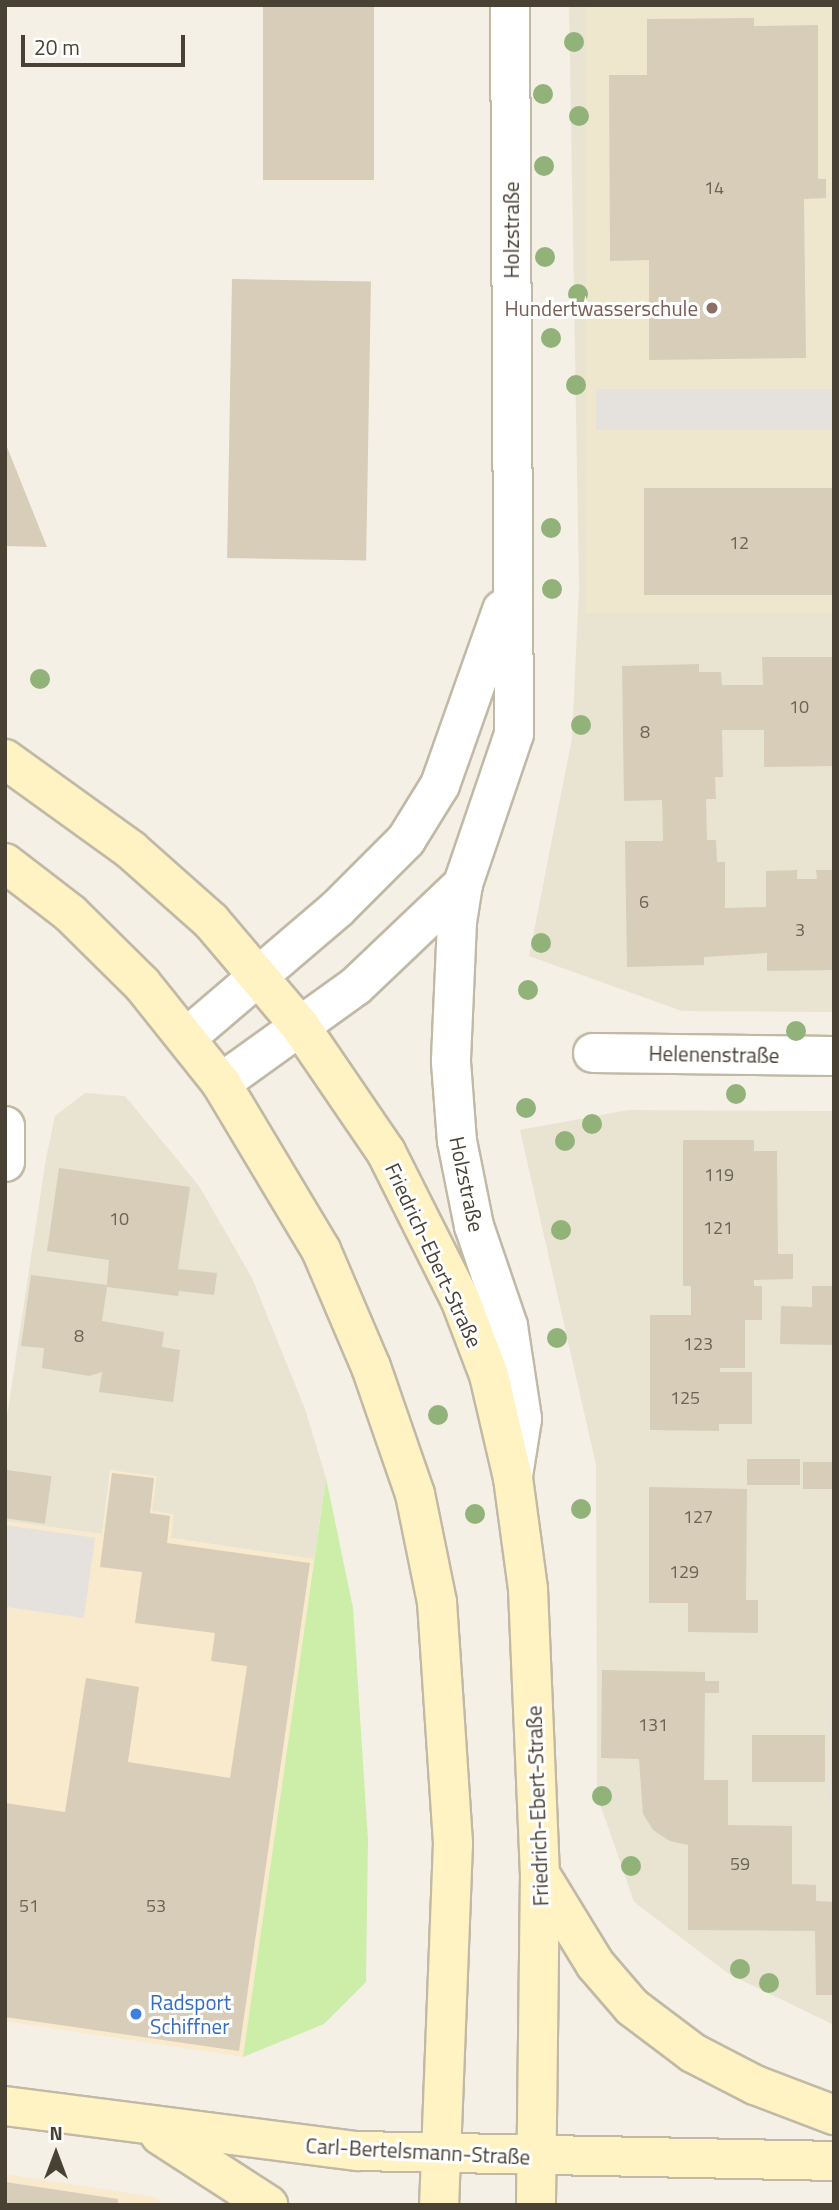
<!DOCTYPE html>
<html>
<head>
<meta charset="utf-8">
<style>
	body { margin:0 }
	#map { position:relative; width:839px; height:2210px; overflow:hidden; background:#f4f0e5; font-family:"Titillium Web",sans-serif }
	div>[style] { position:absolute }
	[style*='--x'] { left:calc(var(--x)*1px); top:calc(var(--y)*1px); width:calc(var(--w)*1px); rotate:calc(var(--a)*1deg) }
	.residential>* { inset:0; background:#e9e3d2 }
	.commercial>* { inset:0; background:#f9e9cd }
	.education>* { inset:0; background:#efe7cd; transform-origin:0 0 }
	.green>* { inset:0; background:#cceea9 }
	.parking>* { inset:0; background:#e5e2de; transform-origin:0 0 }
	.building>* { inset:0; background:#d7cdb9; transform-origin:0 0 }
	.roads { filter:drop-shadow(2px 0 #c1b9a6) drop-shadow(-2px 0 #c1b9a6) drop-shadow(0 2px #c1b9a6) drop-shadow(0 -2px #c1b9a6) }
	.minor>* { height:38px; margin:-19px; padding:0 19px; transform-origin:19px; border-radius:19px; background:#fff }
	.secondary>* { height:38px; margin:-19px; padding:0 19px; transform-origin:19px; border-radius:19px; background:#fff3c4 }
	.trees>* { width:20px; height:20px; margin:-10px; border-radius:50%; background:#91b279 }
	.dots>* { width:19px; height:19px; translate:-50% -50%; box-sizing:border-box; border:4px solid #fff; border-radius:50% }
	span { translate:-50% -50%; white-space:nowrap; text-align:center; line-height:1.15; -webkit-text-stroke:6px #fff; paint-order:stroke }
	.number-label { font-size:18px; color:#6c6455 }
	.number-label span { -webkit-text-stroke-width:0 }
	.street-label { font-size:21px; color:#484134 }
	.education-label { font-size:21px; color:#785e54 }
	.right { translate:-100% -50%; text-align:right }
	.shop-label { font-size:21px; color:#366cbe }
	.left { translate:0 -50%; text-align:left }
	.frame { position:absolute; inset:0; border:7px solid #484134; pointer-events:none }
	.north { position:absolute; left:21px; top:2119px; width:70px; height:70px; -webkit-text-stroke:5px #fff; paint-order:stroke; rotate:0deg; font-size:19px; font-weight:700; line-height:28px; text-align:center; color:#484134 }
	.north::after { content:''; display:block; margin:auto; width:24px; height:32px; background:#484134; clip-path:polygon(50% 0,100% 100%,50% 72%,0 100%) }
	.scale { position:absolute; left:21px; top:35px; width:164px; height:32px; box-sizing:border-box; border:4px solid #484134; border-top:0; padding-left:9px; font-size:21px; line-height:24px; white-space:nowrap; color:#484134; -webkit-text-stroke:5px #fff; paint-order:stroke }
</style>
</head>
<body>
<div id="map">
	<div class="residential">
		<div style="clip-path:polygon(569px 5px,834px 5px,834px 1012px,682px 1011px,529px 956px,572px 738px,579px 587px)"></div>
		<div style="clip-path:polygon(85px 1093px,125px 1096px,199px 1186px,252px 1278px,305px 1409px,326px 1478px,314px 1559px,171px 1538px,152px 1511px,110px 1470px,102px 1534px,5px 1521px,5px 1429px,46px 1158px,55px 1116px)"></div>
		<div style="clip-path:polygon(628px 1110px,834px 1111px,834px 2025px,729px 1974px,634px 1902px,597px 1795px,596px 1465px,520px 1130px)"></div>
	</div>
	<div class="commercial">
		<div style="clip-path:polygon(111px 1470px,157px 1476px,152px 1511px,174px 1514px,171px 1538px,314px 1559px,243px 2057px,5px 2021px,5px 1521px,102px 1534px)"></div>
		<div style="clip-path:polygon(5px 2174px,155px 2197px,164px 2205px,5px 2205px)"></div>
	</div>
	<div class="education">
		<div style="left:586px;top:5px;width:248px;height:608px"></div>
	</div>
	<div class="green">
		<div style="clip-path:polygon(326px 1478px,353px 1608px,368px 1840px,366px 1982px,324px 2024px,243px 2057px)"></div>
	</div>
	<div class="parking">
		<div style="left:834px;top:389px;width:41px;height:238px;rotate:90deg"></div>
		<div style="left:5px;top:1525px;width:91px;height:81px;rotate:8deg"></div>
		<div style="clip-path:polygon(831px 1646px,834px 1646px,834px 1804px,830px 1804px)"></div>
	</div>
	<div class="building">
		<div style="left:263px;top:5px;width:111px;height:175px"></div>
		<div style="clip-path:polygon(754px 18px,754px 26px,818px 25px,818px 179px,826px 179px,826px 198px,804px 199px,806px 358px,649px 360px,649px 260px,610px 261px,609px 75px,647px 75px,647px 19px)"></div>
		<div style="left:232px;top:279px;width:139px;height:279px;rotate:1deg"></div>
		<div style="clip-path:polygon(5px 442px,47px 547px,5px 546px)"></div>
		<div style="left:834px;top:488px;width:107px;height:190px;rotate:90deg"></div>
		<div style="clip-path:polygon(762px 657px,834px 657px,834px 766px,764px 767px,764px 730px,722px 730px,723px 777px,715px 777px,716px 799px,706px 799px,707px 840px,716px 840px,717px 862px,725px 862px,725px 908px,766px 907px,766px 871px,797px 870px,797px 879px,817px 879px,816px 870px,834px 870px,834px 970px,767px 971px,767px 953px,704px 957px,704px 965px,627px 967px,625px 841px,663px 841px,662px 800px,624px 801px,622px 666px,699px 664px,699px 672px,721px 672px,722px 685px,763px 685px)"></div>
		<div style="clip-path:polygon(683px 1140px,754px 1140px,754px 1151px,777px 1151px,778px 1254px,793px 1254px,793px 1279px,754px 1280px,754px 1286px,762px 1286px,762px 1320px,745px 1320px,745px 1368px,720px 1368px,720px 1372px,752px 1372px,752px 1424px,719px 1424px,719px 1431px,650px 1430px,650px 1315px,691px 1315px,691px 1286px,683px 1286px)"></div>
		<div style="clip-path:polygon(59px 1168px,190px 1187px,178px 1269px,217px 1273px,214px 1295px,179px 1291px,178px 1296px,107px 1287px,102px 1321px,164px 1332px,162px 1347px,180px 1350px,173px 1402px,99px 1392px,102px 1372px,89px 1376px,42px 1368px,44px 1348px,21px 1346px,31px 1275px,107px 1285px,109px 1260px,47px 1251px)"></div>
		<div style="clip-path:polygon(812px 1286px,834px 1286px,834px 1345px,780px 1344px,781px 1306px,812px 1307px)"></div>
		<div style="left:747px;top:1459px;width:53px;height:26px"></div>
		<div style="left:803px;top:1462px;width:31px;height:27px"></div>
		<div style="left:7px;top:1470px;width:45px;height:48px;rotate:8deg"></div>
		<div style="clip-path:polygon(112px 1473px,154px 1478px,150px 1513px,170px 1516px,167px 1543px,310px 1563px,239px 2051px,5px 2017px,5px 1803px,65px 1812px,86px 1678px,139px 1687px,128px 1762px,230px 1778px,247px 1666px,211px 1661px,215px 1633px,135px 1623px,142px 1572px,100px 1567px)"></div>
		<div style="clip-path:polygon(649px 1487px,747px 1489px,746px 1600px,758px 1600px,758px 1633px,688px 1632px,688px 1603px,649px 1603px)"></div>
		<div style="clip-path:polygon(602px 1670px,705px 1672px,705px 1681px,719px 1681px,719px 1693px,705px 1693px,704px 1780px,728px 1780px,728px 1825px,792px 1826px,792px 1884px,816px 1885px,816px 1901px,834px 1902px,834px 1995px,816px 1995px,815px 1931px,688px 1930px,688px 1845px,670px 1841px,653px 1830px,643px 1814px,639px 1759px,601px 1758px)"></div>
		<div style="left:752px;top:1735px;width:73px;height:47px"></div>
		<div style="clip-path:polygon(5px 2182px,118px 2199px,118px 2205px,5px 2205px)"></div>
	</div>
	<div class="roads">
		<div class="minor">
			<div style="--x:510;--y:5;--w:729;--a:89.69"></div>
			<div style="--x:514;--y:734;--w:158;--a:108.8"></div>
			<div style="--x:463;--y:884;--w:38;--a:99"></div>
			<div style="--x:457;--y:922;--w:140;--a:92.5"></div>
			<div style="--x:451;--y:1062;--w:79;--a:85.7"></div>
			<div style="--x:457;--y:1141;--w:87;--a:78.7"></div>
			<div style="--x:474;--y:1226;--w:106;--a:71.2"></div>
			<div style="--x:508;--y:1326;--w:94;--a:81.4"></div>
			<div style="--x:522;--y:1419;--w:58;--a:99"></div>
			<div style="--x:186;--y:1038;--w:199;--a:-40.5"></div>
			<div style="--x:337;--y:909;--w:98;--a:-45"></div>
			<div style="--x:406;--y:840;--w:65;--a:-58.3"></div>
			<div style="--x:440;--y:785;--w:186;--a:-70.5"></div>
			<div style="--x:593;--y:1053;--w:241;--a:0.7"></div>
			<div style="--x:221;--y:1083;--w:166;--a:-35.7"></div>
			<div style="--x:356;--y:986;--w:148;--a:-43.6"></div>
			<div style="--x:5;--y:1126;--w:36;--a:90"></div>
		</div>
		<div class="secondary">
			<div style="--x:5;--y:759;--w:155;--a:35.8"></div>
			<div style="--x:131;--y:850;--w:107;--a:41.6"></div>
			<div style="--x:211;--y:921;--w:138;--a:49.7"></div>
			<div style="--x:300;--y:1026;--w:153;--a:55.7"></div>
			<div style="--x:386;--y:1152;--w:165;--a:63.3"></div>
			<div style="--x:460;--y:1299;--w:81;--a:69.1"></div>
			<div style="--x:489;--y:1375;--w:106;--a:76.9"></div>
			<div style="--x:513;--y:1478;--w:112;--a:82.3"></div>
			<div style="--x:528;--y:1589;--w:285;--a:87.6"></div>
			<div style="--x:540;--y:1874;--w:331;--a:90.7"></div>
			<div style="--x:5;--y:863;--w:82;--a:37.6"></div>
			<div style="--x:70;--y:913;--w:101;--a:44.6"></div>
			<div style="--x:142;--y:984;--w:127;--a:51.4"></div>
			<div style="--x:221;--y:1083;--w:195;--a:59.1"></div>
			<div style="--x:321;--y:1250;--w:127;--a:66.9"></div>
			<div style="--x:371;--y:1367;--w:134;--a:70.9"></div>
			<div style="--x:415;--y:1494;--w:110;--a:78.5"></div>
			<div style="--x:437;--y:1602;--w:242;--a:86.2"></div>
			<div style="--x:453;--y:1843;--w:362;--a:92.2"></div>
			<div style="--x:543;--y:1879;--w:100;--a:58.5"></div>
			<div style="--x:595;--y:1964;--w:57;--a:49.3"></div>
			<div style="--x:632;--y:2007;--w:76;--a:37"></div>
			<div style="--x:693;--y:2053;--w:70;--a:27.3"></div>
			<div style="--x:755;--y:2085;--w:85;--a:20.8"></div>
			<div style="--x:5;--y:2106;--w:356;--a:7.3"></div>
			<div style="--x:358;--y:2151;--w:476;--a:1.2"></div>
			<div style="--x:160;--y:2135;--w:129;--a:32.9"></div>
		</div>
	</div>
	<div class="trees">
		<div style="left:574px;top:42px"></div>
		<div style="left:543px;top:94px"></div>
		<div style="left:579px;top:116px"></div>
		<div style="left:544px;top:166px"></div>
		<div style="left:545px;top:257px"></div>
		<div style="left:578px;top:294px"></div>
		<div style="left:551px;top:338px"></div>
		<div style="left:576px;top:385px"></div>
		<div style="left:551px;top:528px"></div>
		<div style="left:552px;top:589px"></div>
		<div style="left:40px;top:679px"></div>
		<div style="left:581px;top:725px"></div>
		<div style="left:541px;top:943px"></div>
		<div style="left:528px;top:990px"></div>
		<div style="left:796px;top:1031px"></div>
		<div style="left:736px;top:1094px"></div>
		<div style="left:526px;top:1108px"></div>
		<div style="left:592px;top:1124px"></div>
		<div style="left:565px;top:1141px"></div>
		<div style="left:561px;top:1230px"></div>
		<div style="left:557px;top:1338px"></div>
		<div style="left:438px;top:1415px"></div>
		<div style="left:581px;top:1509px"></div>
		<div style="left:475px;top:1514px"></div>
		<div style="left:602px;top:1796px"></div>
		<div style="left:631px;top:1866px"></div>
		<div style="left:740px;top:1969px"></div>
		<div style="left:769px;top:1983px"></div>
	</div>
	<div class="dots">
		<div style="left:712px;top:308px;background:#8d6e63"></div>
		<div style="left:136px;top:2014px;background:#3f7fe0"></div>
	</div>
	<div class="number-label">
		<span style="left:714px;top:188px">14</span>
		<span style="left:739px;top:543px">12</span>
		<span style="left:799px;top:707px">10</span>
		<span style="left:645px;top:732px">8</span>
		<span style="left:644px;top:902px">6</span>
		<span style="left:800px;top:930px">3</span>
		<span style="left:719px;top:1175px">119</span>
		<span style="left:119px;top:1219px">10</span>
		<span style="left:718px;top:1228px">121</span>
		<span style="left:79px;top:1336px">8</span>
		<span style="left:698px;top:1344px">123</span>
		<span style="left:685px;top:1398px">125</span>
		<span style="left:698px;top:1517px">127</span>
		<span style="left:684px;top:1572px">129</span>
		<span style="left:653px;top:1725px">131</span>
		<span style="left:740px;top:1864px">59</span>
		<span style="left:29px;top:1906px">51</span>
		<span style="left:156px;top:1906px">53</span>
	</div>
	<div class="street-label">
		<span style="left:511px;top:230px;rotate:-90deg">Holzstraße</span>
		<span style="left:714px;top:1054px;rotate:1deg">Helenenstraße</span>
		<span style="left:467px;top:1184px;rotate:78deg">Holzstraße</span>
		<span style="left:434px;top:1255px;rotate:65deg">Friedrich-Ebert-Straße</span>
		<span style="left:537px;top:1806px;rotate:-92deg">Friedrich-Ebert-Straße</span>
		<span style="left:418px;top:2151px;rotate:3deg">Carl-Bertelsmann-Straße</span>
	</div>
	<div class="education-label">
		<span class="right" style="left:698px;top:308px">Hundertwasserschule</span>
	</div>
	<div class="shop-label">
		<span class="left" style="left:150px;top:2014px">Radsport<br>Schiffner</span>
	</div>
	<div class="frame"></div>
	<div class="north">N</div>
	<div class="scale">20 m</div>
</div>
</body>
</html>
